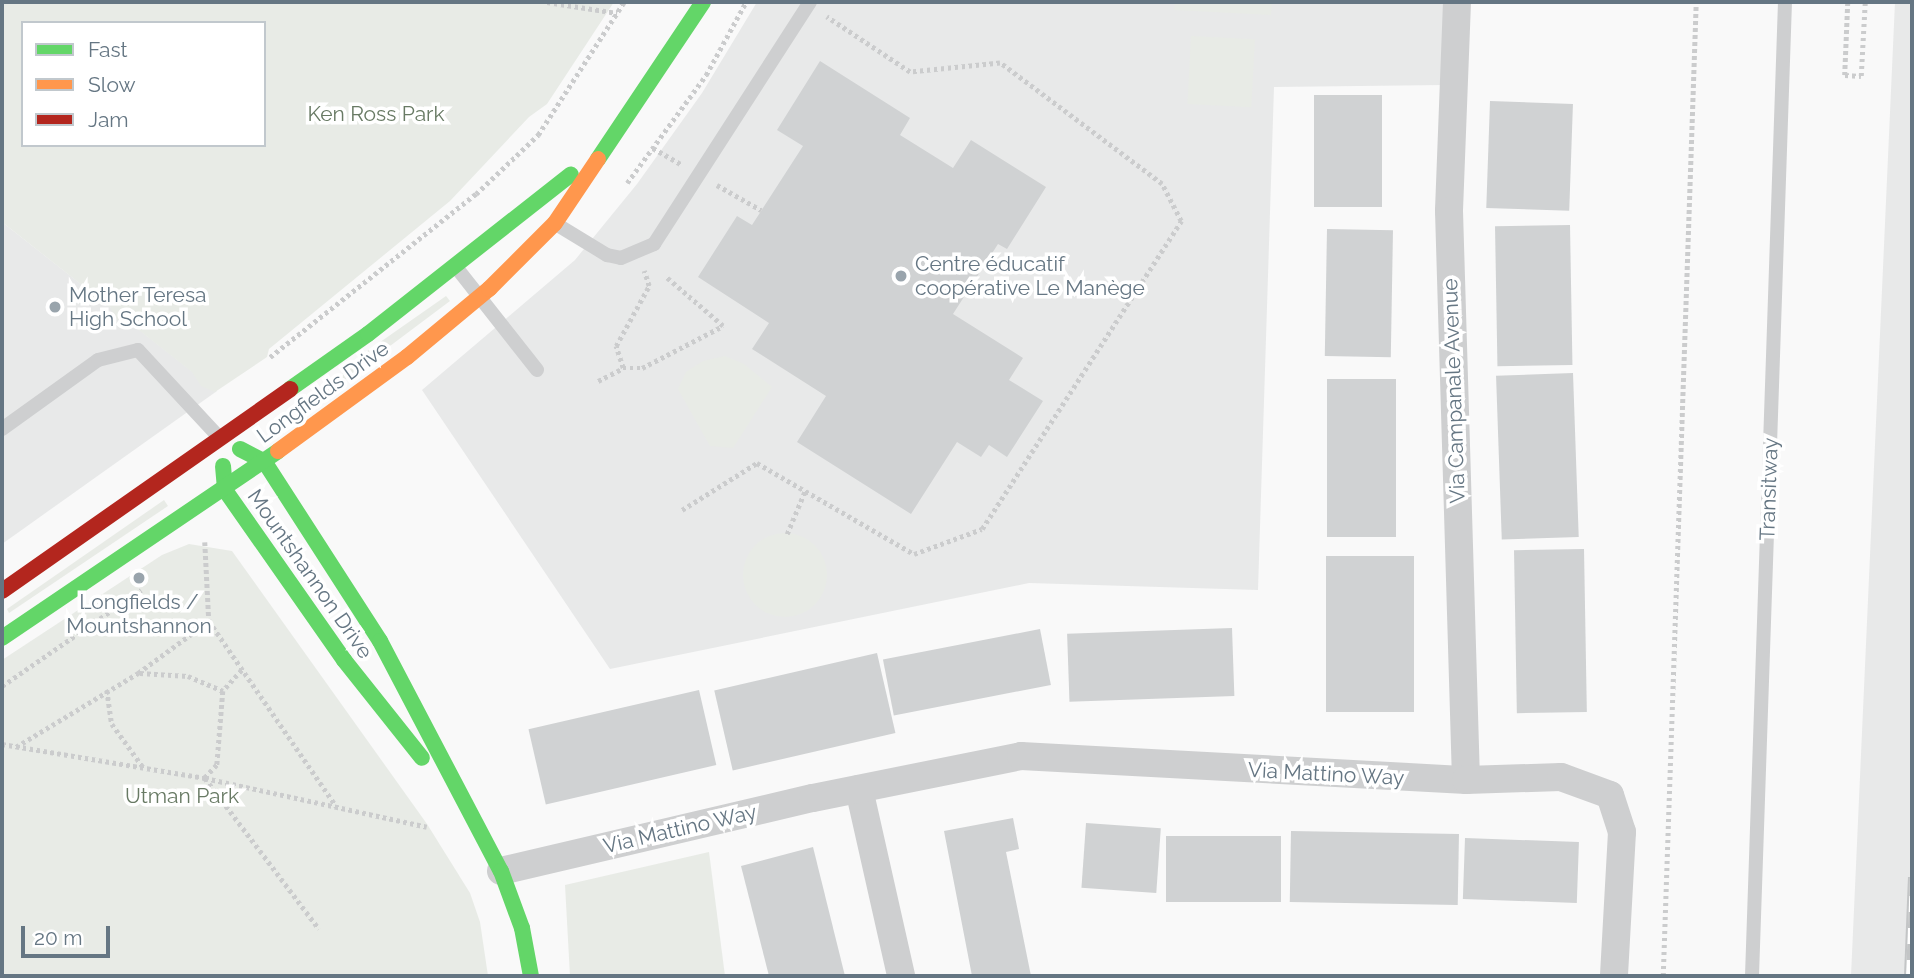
<!DOCTYPE html>
<html>
<head>
<meta charset="utf-8">
<style>
	body { margin:0 }
	#map { position:relative; width:1914px; height:978px; overflow:hidden; background:#f9f9f9; font-family:Raleway,sans-serif }
	div>[style] { position:absolute }
	[style*='--x'] { left:calc(var(--x)*1px); top:calc(var(--y)*1px); width:calc(var(--w)*1px); rotate:calc(var(--a)*1deg) }
	.built>* { inset:0; background:#e8e9e9 }
	.green>* { inset:0; background:#e8ebe6; transform-origin:0 0 }
	.round { border-radius:50% }
	.building>* { inset:0; background:#d0d2d3; transform-origin:0 0 }
	.path>* { height:4.5px; margin-top:-2.25px; transform-origin:0; background:repeating-linear-gradient(90deg,#cbcccd 0 3.5px,transparent 0 7px) }
	.lane>* { height:14px; margin:-7px; padding:0 7px; transform-origin:7px; border-radius:7px; background:#cecfd0 }
	.street>* { height:28px; margin:-14px; padding:0 14px; transform-origin:14px; border-radius:14px; background:#cecfd0 }
	.fast>* { height:16px; margin:-8px; padding:0 8px; transform-origin:8px; border-radius:8px; background:#63d668 }
	.slow>* { height:16px; margin:-8px; padding:0 8px; transform-origin:8px; border-radius:8px; background:#ff974d }
	.jam>* { height:16px; margin:-8px; padding:0 8px; transform-origin:8px; border-radius:8px; background:#b3261e }
	.rail>* { height:8px; margin-top:-4px; transform-origin:0; background:repeating-linear-gradient(90deg,#fff 0 16px,#c3c5c6 0 32px); box-sizing:border-box; border-block:2px solid #c3c5c6 }
	.dots>* { width:19px; height:19px; translate:-50% -50%; box-sizing:border-box; border:4px solid #fff; border-radius:50% }
	span { translate:-50% -50%; white-space:nowrap; text-align:center; line-height:1.15; -webkit-text-stroke:7px #fff; paint-order:stroke }
	.park-label { font-size:21px; color:#687a64 }
	.poi-label { font-size:21px; color:#657683 }
	.left { translate:0 -50%; text-align:left }
	.street-label { font-size:21px; color:#657683 }
	.frame { position:absolute; inset:0; border:4px solid #657683; pointer-events:none }
	.legend { position:absolute; left:21px; top:21px; width:245px; height:126px; box-sizing:border-box; background:#fff; border:2px solid #c1c8cd; margin:0; padding:9px 12px; list-style:none; font-size:21px; color:#657683 }
	.legend li { display:flex; align-items:center; gap:14px; height:35px }
	.legend b { width:35px; border:2px solid #c1c8cd }
	.scale { position:absolute; left:21px; top:926px; width:89px; height:32px; box-sizing:border-box; border:4px solid #657683; border-top:0; padding-left:9px; font-size:21px; line-height:24px; white-space:nowrap; color:#657683; -webkit-text-stroke:5px #fff; paint-order:stroke }
</style>
</head>
<body>
<div id="map">
	<div class="built">
		<div style="clip-path:polygon(757px 2px,1447px 2px,1444px 85px,1274px 87px,1258px 590px,1029px 583px,610px 669px,422px 390px,575px 260px,637px 184px,702px 93px)"></div>
		<div style="clip-path:polygon(1895px 2px,1912px 2px,1912px 976px,1851px 976px)"></div>
		<div style="clip-path:polygon(2px 222px,217px 391px,2px 544px)"></div>
	</div>
	<div class="green">
		<div style="clip-path:polygon(evenodd,2px 2px,614px 2px,547px 104px,529px 117px,450px 201px,269px 349px,267px 357px,215px 392px,201px 386px,192px 372px,135px 327px,114px 318px,111px 308px,2px 222px,2px 2px,23px 23px,264px 23px,264px 145px,23px 145px,23px 23px)"></div>
		<div style="clip-path:polygon(1175px 2px,1272px 2px,1271px 15px,1174px 10px)"></div>
		<div style="left:1191px;top:36px;width:64px;height:68px;rotate:3deg"></div>
		<div style="clip-path:polygon(446px 296px,450px 301px,290px 421px,366px 352px)"></div>
		<div style="clip-path:polygon(725px 356px,744px 364px,772px 387px,733px 448px,710px 446px,678px 389px,686px 372px,703px 361px)"></div>
		<div style="clip-path:polygon(164px 500px,168px 506px,9px 613px,7px 609px)"></div>
		<div class="round" style="left:743px;top:533px;width:84px;height:84px"></div>
		<div style="clip-path:polygon(189px 544px,232px 551px,427px 824px,470px 893px,480px 922px,488px 976px,2px 976px,2px 660px,162px 555px)"></div>
		<div style="clip-path:polygon(709px 852px,725px 976px,570px 976px,565px 885px)"></div>
	</div>
	<div class="building">
		<div style="clip-path:polygon(820px 61px,910px 118px,900px 135px,953px 168px,971px 140px,1046px 187px,1007px 249px,998px 244px,953px 314px,1023px 358px,1009px 380px,1043px 401px,1007px 457px,989px 445px,981px 457px,957px 442px,911px 514px,797px 442px,826px 396px,752px 349px,769px 323px,698px 277px,737px 216px,752px 225px,803px 146px,777px 130px)"></div>
		<div style="left:1314px;top:95px;width:68px;height:112px"></div>
		<div style="left:1490px;top:101px;width:83px;height:107px;rotate:2deg"></div>
		<div style="left:1570px;top:225px;width:140px;height:75px;rotate:89deg"></div>
		<div style="left:1327px;top:229px;width:66px;height:127px;rotate:1deg"></div>
		<div style="left:1573px;top:373px;width:164px;height:77px;rotate:88deg"></div>
		<div style="left:1396px;top:379px;width:158px;height:69px;rotate:90deg"></div>
		<div style="left:1584px;top:549px;width:163px;height:70px;rotate:89deg"></div>
		<div style="left:1414px;top:556px;width:156px;height:88px;rotate:90deg"></div>
		<div style="left:1232px;top:628px;width:68px;height:165px;rotate:88deg"></div>
		<div style="left:1040px;top:629px;width:57px;height:160px;rotate:79deg"></div>
		<div style="left:877px;top:653px;width:82px;height:167px;rotate:77deg"></div>
		<div style="left:699px;top:690px;width:77px;height:175px;rotate:77deg"></div>
		<div style="clip-path:polygon(1013px 818px,1019px 849px,1006px 852px,1031px 976px,972px 976px,944px 831px)"></div>
		<div style="left:1086px;top:823px;width:75px;height:65px;rotate:4deg"></div>
		<div style="left:1291px;top:831px;width:168px;height:71px;rotate:1deg"></div>
		<div style="left:1166px;top:836px;width:115px;height:66px"></div>
		<div style="left:1465px;top:838px;width:114px;height:61px;rotate:2deg"></div>
		<div style="clip-path:polygon(813px 847px,845px 976px,769px 976px,741px 866px)"></div>
	</div>
	<div class="path">
		<div style="--x:547;--y:2;--w:71;--a:8.9"></div>
		<div style="--x:1848;--y:2;--w:73;--a:92.4"></div>
		<div style="--x:1845;--y:75;--w:16;--a:4"></div>
		<div style="--x:1861;--y:76;--w:74;--a:-86.9"></div>
		<div style="--x:653;--y:148;--w:34;--a:30"></div>
		<div style="--x:627;--y:183;--w:134;--a:-53.8"></div>
		<div style="--x:706;--y:75;--w:83;--a:-61.3"></div>
		<div style="--x:717;--y:185;--w:51;--a:29.6"></div>
		<div style="--x:270;--y:357;--w:263;--a:-38.4"></div>
		<div style="--x:476;--y:194;--w:86;--a:-43.6"></div>
		<div style="--x:538;--y:135;--w:158;--a:-57.1"></div>
		<div style="--x:623;--y:368;--w:19;--a:0"></div>
		<div style="--x:642;--y:368;--w:91;--a:-27.4"></div>
		<div style="--x:723;--y:326;--w:74;--a:-139.4"></div>
		<div style="--x:598;--y:381;--w:28;--a:-27"></div>
		<div style="--x:623;--y:368;--w:23;--a:-108"></div>
		<div style="--x:616;--y:346;--w:68;--a:-61.2"></div>
		<div style="--x:649;--y:286;--w:16;--a:-108"></div>
		<div style="--x:682;--y:510;--w:89;--a:-32.1"></div>
		<div style="--x:757;--y:463;--w:181;--a:30.1"></div>
		<div style="--x:914;--y:554;--w:72;--a:-20.2"></div>
		<div style="--x:982;--y:529;--w:367;--a:-57.1"></div>
		<div style="--x:1181;--y:221;--w:42;--a:-117.2"></div>
		<div style="--x:1162;--y:184;--w:202;--a:-143.2"></div>
		<div style="--x:1000;--y:63;--w:90;--a:174.3"></div>
		<div style="--x:910;--y:72;--w:100;--a:-146.5"></div>
		<div style="--x:787;--y:534;--w:47;--a:-67.3"></div>
		<div style="--x:205;--y:542;--w:79;--a:87.1"></div>
		<div style="--x:242;--y:670;--w:28;--a:132"></div>
		<div style="--x:223;--y:691;--w:74;--a:94.6"></div>
		<div style="--x:217;--y:765;--w:18;--a:133"></div>
		<div style="--x:205;--y:778;--w:189;--a:52.9"></div>
		<div style="--x:140;--y:673;--w:48;--a:3.6"></div>
		<div style="--x:188;--y:676;--w:38;--a:23"></div>
		<div style="--x:2;--y:686;--w:169;--a:-34.6"></div>
		<div style="--x:107;--y:690;--w:34;--a:82"></div>
		<div style="--x:112;--y:724;--w:53;--a:54.2"></div>
		<div style="--x:2;--y:744;--w:206;--a:9.5"></div>
		<div style="--x:205;--y:778;--w:227;--a:12.4"></div>
		<div style="--x:16;--y:747;--w:143;--a:-31.2"></div>
		<div style="--x:138;--y:673;--w:88;--a:-36.2"></div>
		<div style="--x:209;--y:621;--w:226;--a:55.5"></div>
		<div style="--x:1663;--y:976;--w:975;--a:-88.06"></div>
	</div>
	<div class="lane">
		<div style="--x:556;--y:224;--w:60;--a:31.3"></div>
		<div style="--x:607;--y:255;--w:14;--a:12"></div>
		<div style="--x:621;--y:258;--w:36;--a:-23"></div>
		<div style="--x:654;--y:244;--w:288;--a:-57.2"></div>
		<div style="--x:456;--y:267;--w:131;--a:51.8"></div>
		<div style="--x:2;--y:429;--w:118;--a:-35.7"></div>
		<div style="--x:98;--y:360;--w:41;--a:-14"></div>
		<div style="--x:138;--y:350;--w:117;--a:47.1"></div>
		<div style="--x:1752;--y:976;--w:975;--a:-88.06"></div>
	</div>
	<div class="street">
		<div style="--x:1457;--y:2;--w:209;--a:92.2"></div>
		<div style="--x:1449;--y:211;--w:569;--a:88.29"></div>
		<div style="--x:859;--y:789;--w:192;--a:77.3"></div>
		<div style="--x:501;--y:871;--w:320;--a:-13.2"></div>
		<div style="--x:813;--y:798;--w:212;--a:-11.4"></div>
		<div style="--x:1021;--y:756;--w:446;--a:3.1"></div>
		<div style="--x:1466;--y:780;--w:95;--a:-1.8"></div>
		<div style="--x:1561;--y:777;--w:52;--a:20.2"></div>
		<div style="--x:1610;--y:795;--w:39;--a:72"></div>
		<div style="--x:1622;--y:832;--w:144;--a:93.2"></div>
	</div>
	<div class="fast">
		<div style="--x:598;--y:159;--w:189;--a:-56.2"></div>
		<div style="--x:290;--y:389;--w:95;--a:-35.2"></div>
		<div style="--x:368;--y:334;--w:258;--a:-38.2"></div>
		<div style="--x:240;--y:449;--w:27;--a:27"></div>
		<div style="--x:264;--y:461;--w:214;--a:57.2"></div>
		<div style="--x:380;--y:641;--w:260;--a:62.3"></div>
		<div style="--x:501;--y:871;--w:61;--a:69.8"></div>
		<div style="--x:522;--y:928;--w:49;--a:79.4"></div>
		<div style="--x:223;--y:466;--w:24;--a:85"></div>
		<div style="--x:225;--y:490;--w:208;--a:55"></div>
		<div style="--x:344;--y:660;--w:125;--a:51.5"></div>
		<div style="--x:2;--y:638;--w:333;--a:-34.1"></div>
	</div>
	<div class="slow">
		<div style="--x:278;--y:451;--w:160;--a:-36.1"></div>
		<div style="--x:407;--y:357;--w:107;--a:-39.7"></div>
		<div style="--x:489;--y:289;--w:93;--a:-45"></div>
		<div style="--x:555;--y:223;--w:77;--a:-56.1"></div>
	</div>
	<div class="jam">
		<div style="--x:2;--y:591;--w:352;--a:-35"></div>
	</div>
	<div class="rail">
		<div style="--x:1908;--y:976;--w:99;--a:-87.7"></div>
	</div>
	<div class="dots">
		<div style="left:901px;top:276px;background:#99a4ac"></div>
		<div style="left:55px;top:307px;background:#99a4ac"></div>
		<div style="left:139px;top:578px;background:#99a4ac"></div>
	</div>
	<div class="park-label">
		<span style="left:376px;top:114px">Ken Ross Park</span>
		<span style="left:182px;top:796px">Utman Park</span>
	</div>
	<div class="poi-label">
		<span class="left" style="left:915px;top:276px">Centre éducatif<br>coopérative Le Manège</span>
		<span class="left" style="left:69px;top:307px">Mother Teresa<br>High School</span>
		<span style="left:139px;top:614px">Longfields /<br>Mountshannon</span>
	</div>
	<div class="street-label">
		<span style="left:1454px;top:391px;rotate:-92deg">Via Campanale Avenue</span>
		<span style="left:323px;top:392px;rotate:-36deg">Longfields Drive</span>
		<span style="left:1769px;top:489px;rotate:-88deg">Transitway</span>
		<span style="left:310px;top:574px;rotate:55deg">Mountshannon Drive</span>
		<span style="left:1326px;top:774px;rotate:3deg">Via Mattino Way</span>
		<span style="left:680px;top:829px;rotate:-13deg">Via Mattino Way</span>
	</div>
	<div class="frame"></div>
	<ul class="legend">
	<li><b style="height:9px;background:#63d668"></b>Fast</li>
	<li><b style="height:9px;background:#ff974d"></b>Slow</li>
	<li><b style="height:9px;background:#b3261e"></b>Jam</li>
	</ul>
	<div class="scale">20 m</div>
</div>
</body>
</html>
